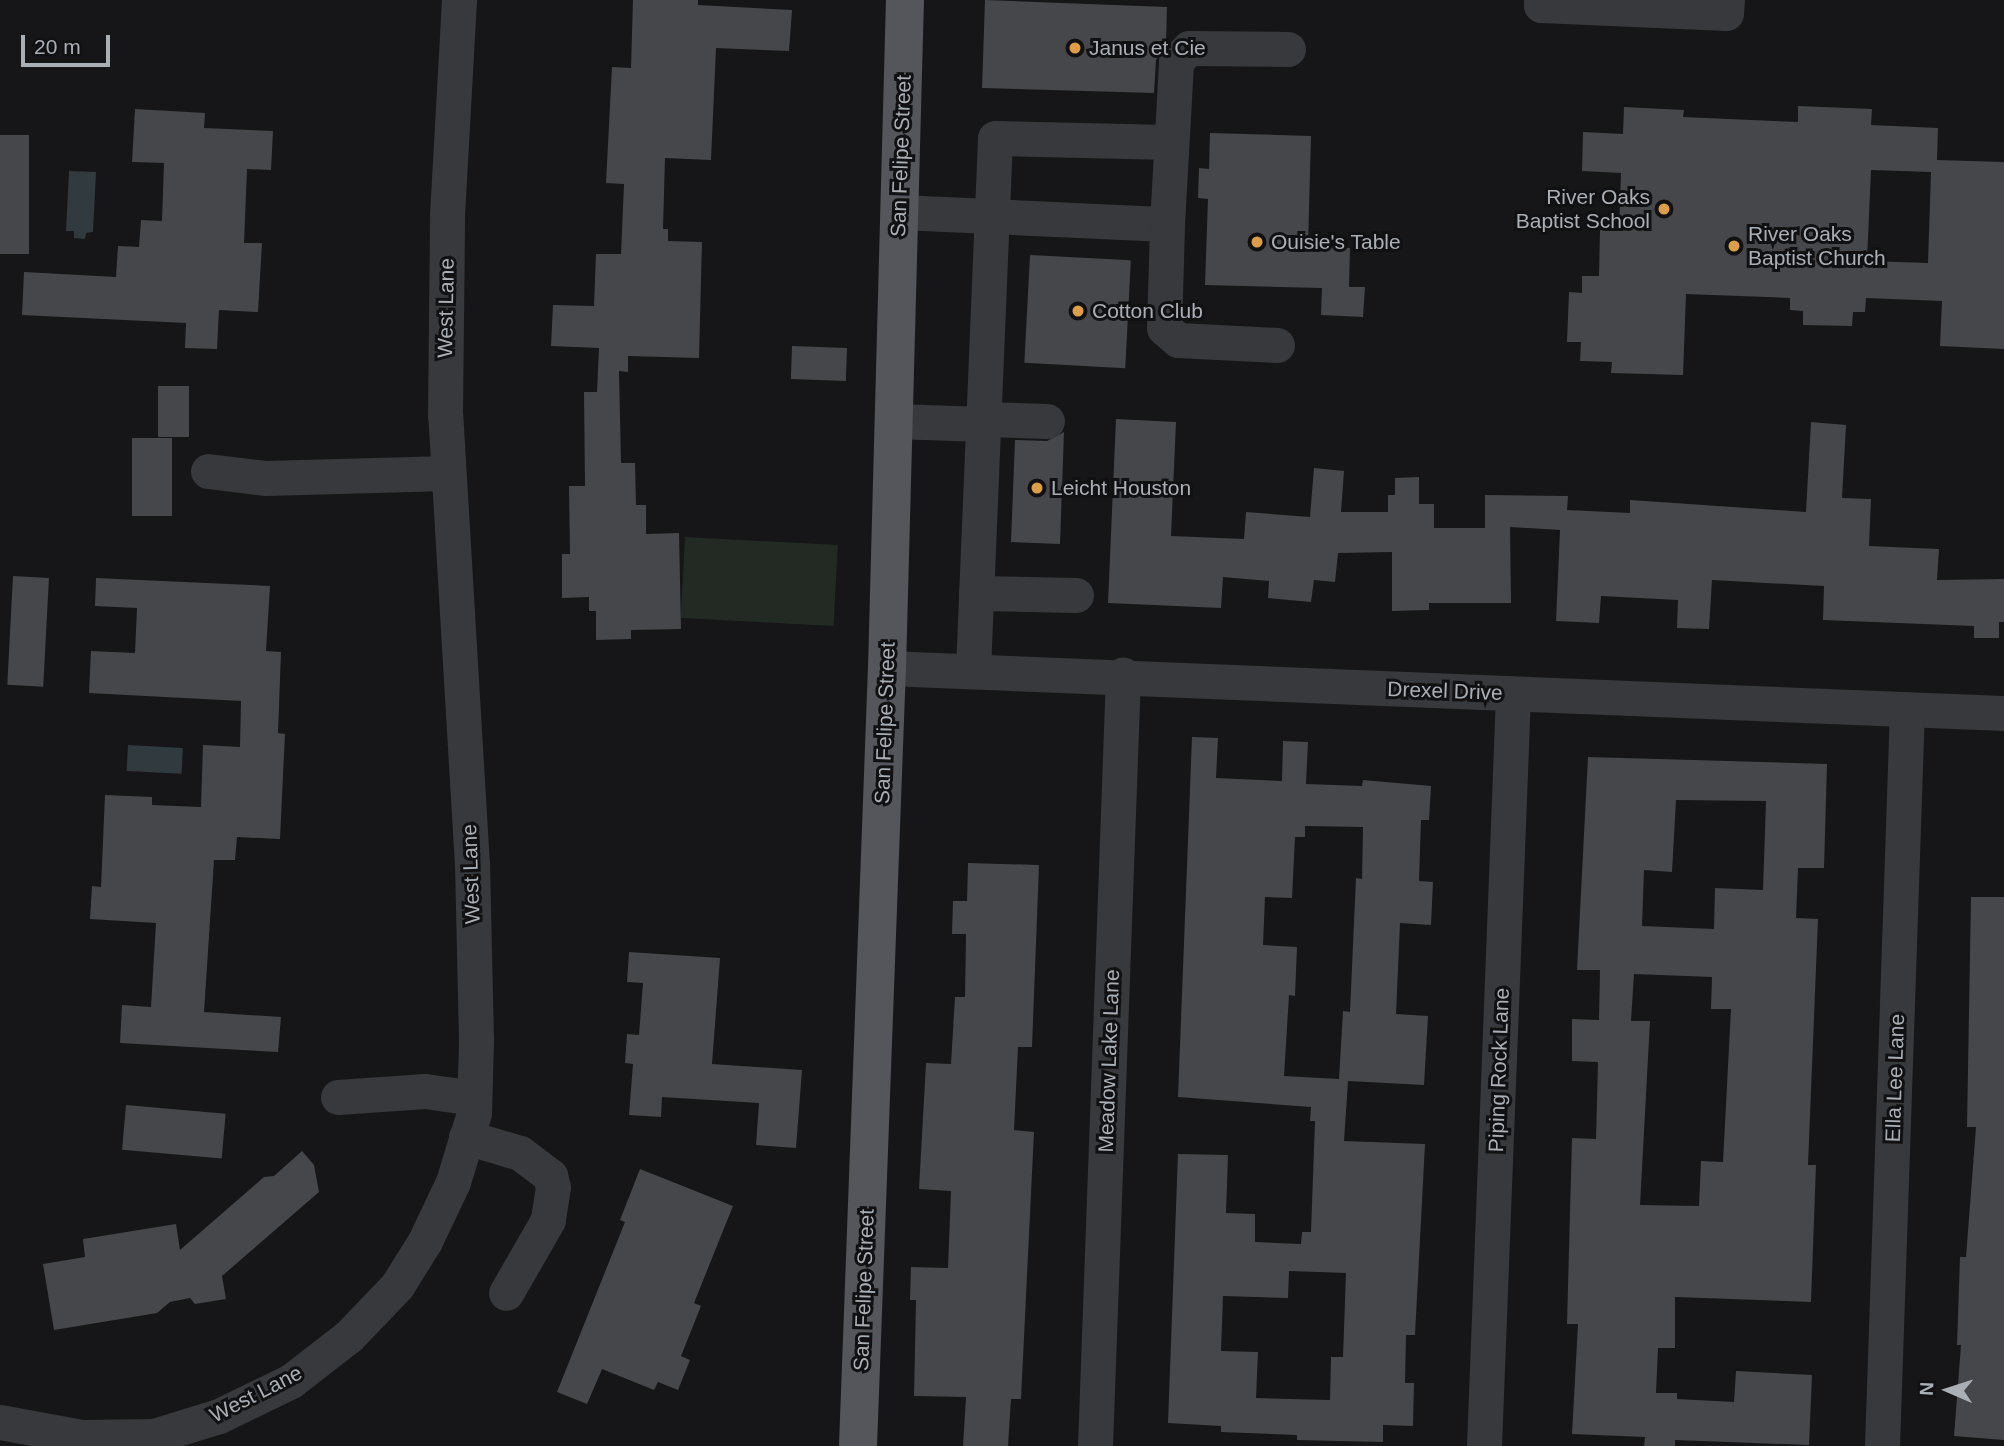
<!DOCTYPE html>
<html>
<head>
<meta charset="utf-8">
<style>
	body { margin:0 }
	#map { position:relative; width:2004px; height:1446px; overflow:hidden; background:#161618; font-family:Helvetica,sans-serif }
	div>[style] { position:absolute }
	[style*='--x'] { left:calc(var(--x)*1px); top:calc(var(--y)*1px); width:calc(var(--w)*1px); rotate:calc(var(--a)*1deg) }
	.green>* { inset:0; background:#232a23; transform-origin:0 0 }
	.water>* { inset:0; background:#313a3f; transform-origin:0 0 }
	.building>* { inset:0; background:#45474a; transform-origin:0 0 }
	.minor>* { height:35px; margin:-17.5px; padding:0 17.5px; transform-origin:17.5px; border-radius:17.5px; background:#38393c }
	.major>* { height:38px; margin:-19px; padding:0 19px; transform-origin:19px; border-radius:19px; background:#54565b }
	.dots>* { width:19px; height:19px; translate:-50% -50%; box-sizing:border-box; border:4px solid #111113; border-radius:50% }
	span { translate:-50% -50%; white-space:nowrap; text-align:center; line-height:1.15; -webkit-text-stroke:6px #111113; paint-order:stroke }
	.poi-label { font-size:21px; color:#aaafb6 }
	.left { translate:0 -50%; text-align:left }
	.right { translate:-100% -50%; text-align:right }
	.street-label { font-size:21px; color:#aaafb6 }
	.north { position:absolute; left:1913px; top:1355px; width:70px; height:70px; -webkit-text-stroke:5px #111113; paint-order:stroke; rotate:273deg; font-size:19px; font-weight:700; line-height:28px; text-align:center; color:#aaafb6 }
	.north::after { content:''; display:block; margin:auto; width:24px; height:32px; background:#aaafb6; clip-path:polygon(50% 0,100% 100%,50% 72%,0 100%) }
	.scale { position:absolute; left:21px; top:35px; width:89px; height:32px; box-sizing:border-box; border:4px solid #aaafb6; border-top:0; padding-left:9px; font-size:21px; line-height:24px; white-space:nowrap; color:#aaafb6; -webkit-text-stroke:5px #111113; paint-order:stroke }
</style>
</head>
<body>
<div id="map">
	<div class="green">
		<div style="left:685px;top:537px;width:153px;height:81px;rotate:3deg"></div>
	</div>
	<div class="water">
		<div style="clip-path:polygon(69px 171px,96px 172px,93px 232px,86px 233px,85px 239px,74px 238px,74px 231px,66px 231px)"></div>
		<div style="left:128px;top:745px;width:55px;height:26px;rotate:3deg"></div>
	</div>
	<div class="building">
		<div style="clip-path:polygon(633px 0,698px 0,698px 5px,792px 10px,789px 51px,716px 48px,711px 160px,665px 158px,663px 229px,668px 229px,668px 241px,702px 242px,699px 358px,628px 356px,628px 372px,619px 371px,621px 463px,635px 463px,636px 505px,646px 505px,646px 534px,679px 533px,681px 629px,631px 630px,631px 639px,596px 640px,596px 611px,589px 611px,589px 597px,562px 598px,562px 554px,570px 554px,569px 486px,585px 486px,584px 392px,597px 392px,599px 348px,551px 346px,553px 305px,594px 306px,596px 254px,621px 254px,624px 184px,606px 183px,612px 67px,631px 68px)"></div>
		<div style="clip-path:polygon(985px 0,1167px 7px,1166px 43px,1156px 60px,1154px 93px,982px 88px)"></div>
		<div style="clip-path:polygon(evenodd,1798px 106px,1872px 109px,1871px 125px,1938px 128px,1937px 160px,2004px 162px,2004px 349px,1940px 346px,1942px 301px,1866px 298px,1865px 312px,1853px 312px,1852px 326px,1803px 325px,1803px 311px,1790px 310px,1790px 298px,1686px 294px,1683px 375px,1611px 373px,1612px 362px,1580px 361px,1581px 342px,1567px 342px,1569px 292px,1582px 293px,1582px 276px,1599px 276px,1600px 230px,1619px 231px,1621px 173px,1582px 171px,1583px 132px,1623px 134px,1624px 107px,1684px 110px,1683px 117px,1798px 122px,1798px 106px,1871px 170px,1931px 172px,1928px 263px,1867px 261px,1871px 170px)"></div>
		<div style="clip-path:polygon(135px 109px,205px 113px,204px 128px,273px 131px,271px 170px,247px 169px,244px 243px,262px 243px,258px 312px,219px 310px,217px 349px,185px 348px,186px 323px,22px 315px,24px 272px,116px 277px,118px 246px,139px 247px,141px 220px,162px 221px,164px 163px,132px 162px)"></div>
		<div style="clip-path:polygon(1210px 133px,1311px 136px,1308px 246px,1350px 248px,1349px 287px,1365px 287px,1363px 317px,1321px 315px,1322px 288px,1205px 285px,1208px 199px,1198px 198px,1199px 168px,1209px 169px)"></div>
		<div style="left:0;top:135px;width:29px;height:119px"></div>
		<div style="left:1030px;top:255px;width:101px;height:108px;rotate:3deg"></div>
		<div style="left:792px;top:346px;width:55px;height:33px;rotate:2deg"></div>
		<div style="left:158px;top:386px;width:31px;height:51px"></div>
		<div style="clip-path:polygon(1116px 419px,1176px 422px,1171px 536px,1244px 539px,1246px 512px,1310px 517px,1314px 468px,1344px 471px,1341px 512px,1388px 512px,1388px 495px,1395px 495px,1395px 478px,1419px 477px,1419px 504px,1434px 504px,1434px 528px,1485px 528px,1485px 495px,1568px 496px,1567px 510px,1630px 513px,1630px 500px,1806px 512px,1811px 422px,1846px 425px,1842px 498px,1871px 499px,1869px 546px,1939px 549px,1937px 580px,2004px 579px,2004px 622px,1999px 622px,1999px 638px,1974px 638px,1974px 626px,1823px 620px,1824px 586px,1712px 580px,1709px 629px,1677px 628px,1678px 600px,1601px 596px,1599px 623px,1556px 621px,1560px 530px,1510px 527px,1511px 603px,1429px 603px,1429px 610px,1392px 611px,1392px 552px,1338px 553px,1335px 582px,1314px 580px,1311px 602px,1268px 598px,1269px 581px,1223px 577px,1221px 608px,1108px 603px)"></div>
		<div style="clip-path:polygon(1064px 432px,1060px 544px,1011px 542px,1015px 440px,1047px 441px)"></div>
		<div style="left:132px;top:438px;width:40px;height:78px"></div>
		<div style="left:13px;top:576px;width:36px;height:109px;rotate:3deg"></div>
		<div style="clip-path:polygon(96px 578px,270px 586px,266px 651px,281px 652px,278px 733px,285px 734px,280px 839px,237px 837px,235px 860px,214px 860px,204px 1012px,281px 1017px,278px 1052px,120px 1043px,122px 1005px,151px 1007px,156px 923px,90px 919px,92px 886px,101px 887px,105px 795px,152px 797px,152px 805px,201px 807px,203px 745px,240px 747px,241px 701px,89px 693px,91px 651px,135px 653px,137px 608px,95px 606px)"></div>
		<div style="clip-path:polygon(evenodd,1192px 737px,1218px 738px,1216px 778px,1282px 781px,1283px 741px,1308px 742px,1306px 784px,1362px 786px,1363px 780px,1431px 786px,1429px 820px,1421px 820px,1419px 881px,1433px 882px,1431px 925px,1400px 923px,1396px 1014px,1428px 1016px,1424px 1085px,1348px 1081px,1344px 1141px,1425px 1144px,1415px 1335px,1406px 1335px,1405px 1383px,1414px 1383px,1413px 1426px,1383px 1425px,1383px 1442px,1297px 1440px,1297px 1435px,1221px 1432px,1221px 1426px,1168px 1423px,1178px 1154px,1228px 1155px,1226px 1213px,1255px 1214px,1255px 1242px,1301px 1244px,1302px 1232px,1311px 1232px,1315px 1121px,1310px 1121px,1311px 1107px,1178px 1097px,1192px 737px,1305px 826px,1363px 827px,1362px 879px,1356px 878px,1350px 1012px,1343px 1011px,1339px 1079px,1284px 1076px,1289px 995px,1295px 996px,1297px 947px,1263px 945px,1265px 897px,1292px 898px,1295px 837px,1305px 837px,1305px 826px,1192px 737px,1289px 1271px,1346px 1273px,1343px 1357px,1331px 1357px,1330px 1400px,1256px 1398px,1258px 1352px,1221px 1351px,1223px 1296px,1288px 1298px,1289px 1271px)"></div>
		<div style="clip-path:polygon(evenodd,1588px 757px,1827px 764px,1824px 868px,1798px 868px,1796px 918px,1818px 919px,1808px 1165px,1816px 1165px,1811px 1302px,1675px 1297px,1675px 1348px,1658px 1348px,1656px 1393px,1677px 1393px,1677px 1399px,1734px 1402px,1736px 1371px,1812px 1375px,1809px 1445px,1675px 1440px,1675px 1446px,1644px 1446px,1645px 1437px,1572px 1434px,1578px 1324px,1567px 1324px,1572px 1138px,1596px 1139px,1598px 1062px,1572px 1061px,1572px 1019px,1599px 1020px,1600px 970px,1577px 970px,1588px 757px,1676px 800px,1766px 801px,1763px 890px,1715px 888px,1714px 929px,1642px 926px,1644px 870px,1672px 872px,1676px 800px,1588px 757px,1634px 974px,1712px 977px,1711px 1009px,1731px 1009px,1723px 1162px,1701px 1161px,1699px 1206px,1640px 1205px,1650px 1021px,1631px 1021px,1634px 974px)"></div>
		<div style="clip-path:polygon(968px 863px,1039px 865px,1032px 1047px,1018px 1047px,1014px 1130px,1034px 1132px,1021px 1399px,1011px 1399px,1008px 1446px,963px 1446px,966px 1397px,914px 1396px,916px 1300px,910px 1300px,911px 1267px,948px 1268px,951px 1191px,919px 1189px,926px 1063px,951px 1064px,955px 997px,965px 997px,966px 934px,952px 934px,953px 901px,967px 901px)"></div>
		<div style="clip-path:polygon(1971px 897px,2004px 897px,2004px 1440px,1954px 1436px,1961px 1345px,1957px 1345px,1960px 1257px,1966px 1257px,1976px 1127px,1967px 1127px)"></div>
		<div style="clip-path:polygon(629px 952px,720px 958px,712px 1064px,802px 1070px,796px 1148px,756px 1145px,759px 1103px,662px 1097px,661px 1117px,629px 1115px,633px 1064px,625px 1063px,627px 1034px,639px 1035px,643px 983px,627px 982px)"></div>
		<div style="left:126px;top:1105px;width:100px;height:45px;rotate:5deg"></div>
		<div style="clip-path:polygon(302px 1151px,314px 1165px,319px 1192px,222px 1276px,226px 1299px,195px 1304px,190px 1298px,170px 1302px,157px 1313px,54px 1330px,43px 1264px,85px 1257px,83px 1239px,176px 1224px,180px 1250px,264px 1177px,274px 1176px)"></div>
		<div style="clip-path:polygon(640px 1169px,733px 1206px,694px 1303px,701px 1306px,681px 1356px,690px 1360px,678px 1390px,658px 1382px,654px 1390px,602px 1369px,587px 1404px,557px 1392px,625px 1222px,620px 1220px)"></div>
	</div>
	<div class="minor">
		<div style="--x:1541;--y:0;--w:5;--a:90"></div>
		<div style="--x:1541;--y:5;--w:185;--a:2.5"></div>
		<div style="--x:1726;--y:13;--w:13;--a:-86"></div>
		<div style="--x:900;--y:212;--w:267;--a:2.6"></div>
		<div style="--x:1277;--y:345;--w:99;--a:-177.1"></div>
		<div style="--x:1178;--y:340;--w:18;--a:-139"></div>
		<div style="--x:1164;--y:328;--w:104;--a:-88.3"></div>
		<div style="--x:1167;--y:224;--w:163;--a:-86.8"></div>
		<div style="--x:1176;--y:61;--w:18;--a:-45"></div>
		<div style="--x:1189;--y:48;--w:99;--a:0.6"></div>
		<div style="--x:983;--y:419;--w:64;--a:1.8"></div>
		<div style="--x:894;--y:421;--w:89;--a:1.9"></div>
		<div style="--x:208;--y:471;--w:57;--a:7"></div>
		<div style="--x:265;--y:478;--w:183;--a:-1.6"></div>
		<div style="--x:976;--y:593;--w:100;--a:1.1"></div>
		<div style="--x:887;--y:668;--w:1118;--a:2.31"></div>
		<div style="--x:973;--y:670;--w:532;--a:-87.63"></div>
		<div style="--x:995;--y:138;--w:176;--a:1.3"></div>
		<div style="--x:338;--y:1097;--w:87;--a:-3.9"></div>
		<div style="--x:425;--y:1091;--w:49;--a:8.1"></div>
		<div style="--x:466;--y:1137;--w:56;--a:16.5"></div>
		<div style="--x:520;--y:1153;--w:38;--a:37"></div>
		<div style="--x:550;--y:1176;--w:11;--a:75"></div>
		<div style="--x:553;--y:1187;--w:33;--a:99"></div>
		<div style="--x:548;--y:1220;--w:84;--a:119.9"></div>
		<div style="--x:0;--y:1422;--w:83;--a:10.4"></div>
		<div style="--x:82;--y:1437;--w:72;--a:-0.8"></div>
		<div style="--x:154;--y:1436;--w:68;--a:-17.1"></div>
		<div style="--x:219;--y:1416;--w:80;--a:-25.9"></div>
		<div style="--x:291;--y:1381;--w:73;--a:-37.8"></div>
		<div style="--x:349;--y:1336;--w:69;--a:-46.2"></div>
		<div style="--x:397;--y:1286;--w:53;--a:-58.1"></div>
		<div style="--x:425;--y:1241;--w:65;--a:-64.6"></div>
		<div style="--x:453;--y:1182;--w:72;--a:-73.1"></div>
		<div style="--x:474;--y:1113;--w:73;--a:-88.4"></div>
		<div style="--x:476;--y:1040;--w:175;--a:-91.3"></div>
		<div style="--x:472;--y:865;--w:451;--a:-93.4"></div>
		<div style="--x:445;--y:415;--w:200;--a:-89.4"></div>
		<div style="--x:447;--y:215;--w:215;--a:-86.8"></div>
		<div style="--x:1095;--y:1446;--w:772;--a:-87.92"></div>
		<div style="--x:1484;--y:1446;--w:753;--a:-87.79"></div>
		<div style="--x:1882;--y:1446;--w:737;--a:-88.06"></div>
	</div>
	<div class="major">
		<div style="--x:858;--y:1446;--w:779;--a:-87.87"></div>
		<div style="--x:887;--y:668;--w:668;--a:-88.46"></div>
	</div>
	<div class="dots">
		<div style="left:1075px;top:48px;background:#dd9e49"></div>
		<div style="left:1664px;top:209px;background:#dd9e49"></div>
		<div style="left:1257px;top:242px;background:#dd9e49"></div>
		<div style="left:1734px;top:246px;background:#dd9e49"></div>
		<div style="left:1078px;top:311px;background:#dd9e49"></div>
		<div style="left:1037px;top:488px;background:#dd9e49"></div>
	</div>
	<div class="poi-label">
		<span class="left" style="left:1089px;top:48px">Janus et Cie</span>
		<span class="right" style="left:1650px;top:209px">River Oaks<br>Baptist School</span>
		<span class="left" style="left:1748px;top:246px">River Oaks<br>Baptist Church</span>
		<span class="left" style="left:1271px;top:242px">Ouisie's Table</span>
		<span class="left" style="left:1092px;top:311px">Cotton Club</span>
		<span class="left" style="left:1051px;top:488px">Leicht Houston</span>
	</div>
	<div class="street-label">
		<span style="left:901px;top:156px;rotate:-88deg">San Felipe Street</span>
		<span style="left:446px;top:308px;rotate:-89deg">West Lane</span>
		<span style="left:1445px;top:691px;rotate:2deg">Drexel Drive</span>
		<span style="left:885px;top:723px;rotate:-88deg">San Felipe Street</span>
		<span style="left:471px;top:874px;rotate:-92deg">West Lane</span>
		<span style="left:1109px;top:1061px;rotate:-88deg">Meadow Lake Lane</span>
		<span style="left:1499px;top:1070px;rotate:-88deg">Piping Rock Lane</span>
		<span style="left:1895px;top:1078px;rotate:-88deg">Ella Lee Lane</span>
		<span style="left:864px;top:1290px;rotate:-88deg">San Felipe Street</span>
		<span style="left:256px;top:1394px;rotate:-27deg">West Lane</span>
	</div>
	<div class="north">N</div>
	<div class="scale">20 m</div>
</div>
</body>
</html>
